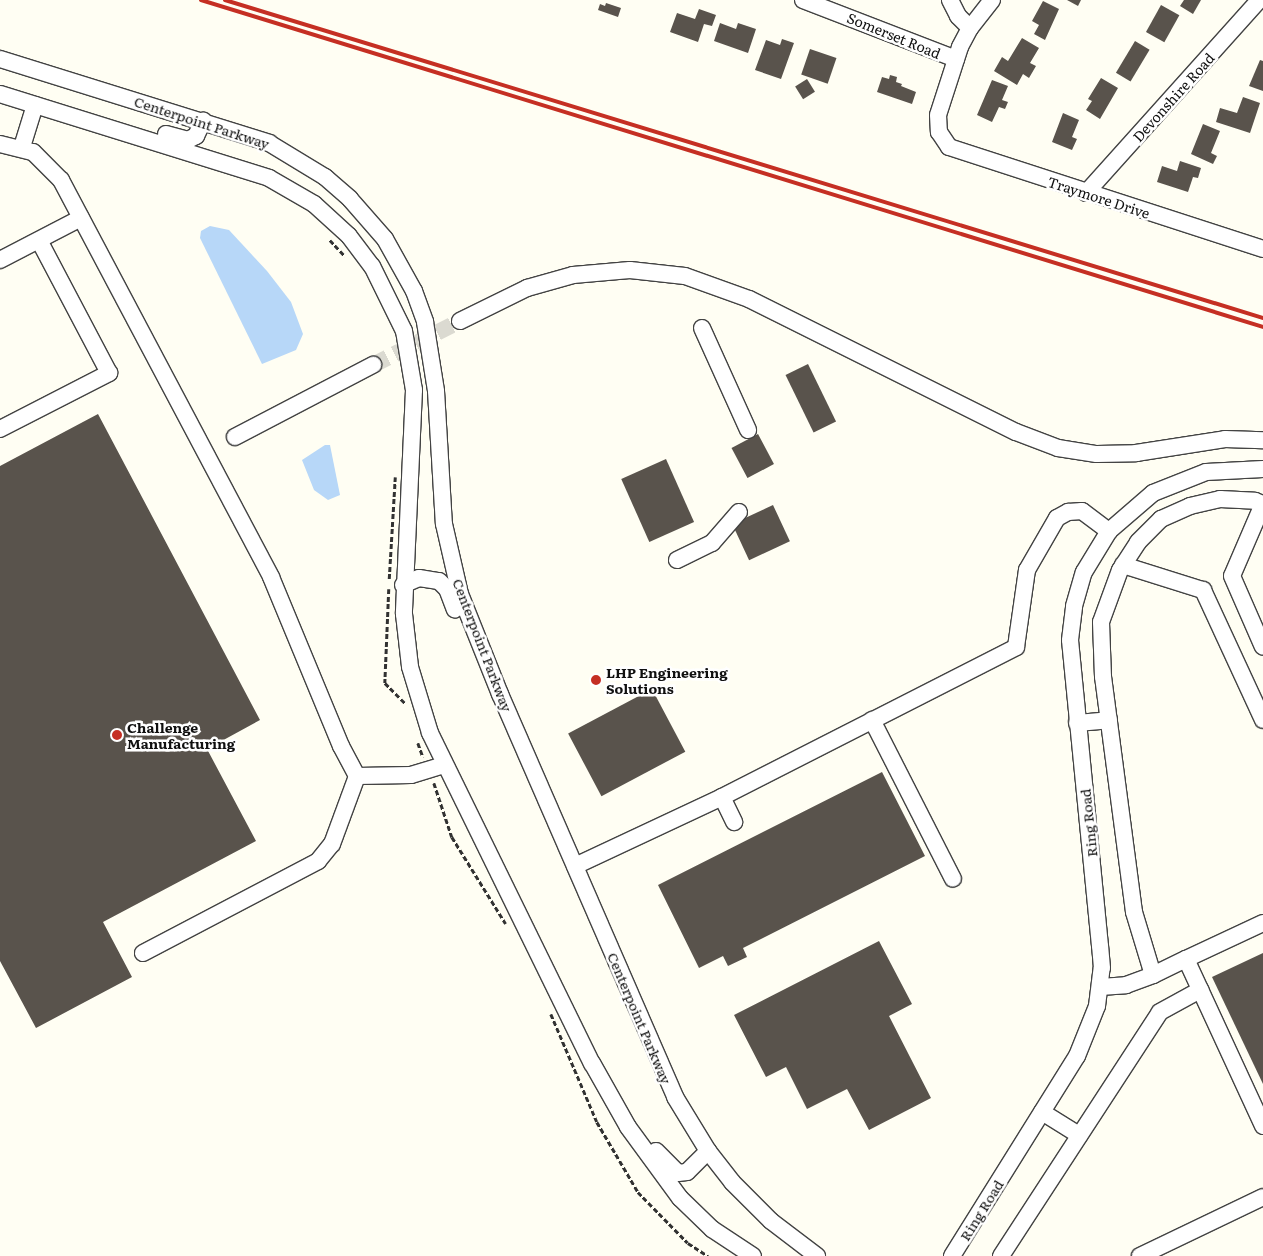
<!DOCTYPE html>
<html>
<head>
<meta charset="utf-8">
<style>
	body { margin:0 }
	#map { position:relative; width:1263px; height:1256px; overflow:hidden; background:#fffef3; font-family:Literata,serif }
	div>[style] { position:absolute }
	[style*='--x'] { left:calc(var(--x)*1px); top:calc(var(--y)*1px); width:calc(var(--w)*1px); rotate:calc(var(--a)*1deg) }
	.water>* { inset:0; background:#b7d7f8 }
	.building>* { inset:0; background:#59534c; transform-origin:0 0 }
	.minor-tunnel>* { height:16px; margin-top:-8px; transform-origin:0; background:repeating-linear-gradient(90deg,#dbdad1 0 16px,transparent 0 24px) }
	.path>* { height:2.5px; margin-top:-1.25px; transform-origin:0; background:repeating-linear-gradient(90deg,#323232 0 5px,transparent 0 7.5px) }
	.roads { filter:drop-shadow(1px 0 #434343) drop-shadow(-1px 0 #434343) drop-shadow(0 1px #434343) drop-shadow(0 -1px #434343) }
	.minor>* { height:16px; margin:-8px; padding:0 8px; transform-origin:8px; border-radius:8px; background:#fff }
	.rail>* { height:4px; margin:-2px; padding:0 2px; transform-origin:2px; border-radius:2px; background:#c52f23 }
	.dots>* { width:14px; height:14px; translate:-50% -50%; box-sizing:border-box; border:2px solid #fff; border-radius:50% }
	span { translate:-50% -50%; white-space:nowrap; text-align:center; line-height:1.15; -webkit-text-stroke:5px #fff; paint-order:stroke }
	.street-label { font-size:14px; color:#101010 }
	.poi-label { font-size:14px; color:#101010; font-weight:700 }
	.left { translate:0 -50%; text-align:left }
</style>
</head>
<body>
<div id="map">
	<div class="water">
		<div style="clip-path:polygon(210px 226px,229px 230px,267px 271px,291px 302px,303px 334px,296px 350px,262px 364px,200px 238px,201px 231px)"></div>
		<div style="clip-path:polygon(325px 445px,330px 445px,340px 495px,328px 500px,314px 490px,302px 460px)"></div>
	</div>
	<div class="building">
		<div style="clip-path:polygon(1067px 0,1081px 0,1078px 6px)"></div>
		<div style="clip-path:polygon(1184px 0,1201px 0,1193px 14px,1180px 6px)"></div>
		<div style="clip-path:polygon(1043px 1px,1059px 9px,1045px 40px,1034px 34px,1039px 25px,1032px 21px)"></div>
		<div style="clip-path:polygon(606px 3px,621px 8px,618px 17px,598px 10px,600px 4px,605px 6px)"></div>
		<div style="left:1161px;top:5px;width:21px;height:31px;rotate:29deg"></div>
		<div style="clip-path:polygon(699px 9px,716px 15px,712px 26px,704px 24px,698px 42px,670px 32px,677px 13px,695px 19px)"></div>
		<div style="clip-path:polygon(720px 23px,736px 29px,738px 23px,756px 29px,748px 53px,714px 41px)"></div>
		<div style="clip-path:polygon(1022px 38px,1039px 48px,1030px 63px,1036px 66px,1029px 78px,1023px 74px,1017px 85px,994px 71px,1002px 57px,1008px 61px)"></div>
		<div style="clip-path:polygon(782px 39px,794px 43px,781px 79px,755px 70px,766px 40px,780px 45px)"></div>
		<div style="left:1135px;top:41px;width:17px;height:37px;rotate:31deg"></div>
		<div style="left:810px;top:49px;width:28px;height:27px;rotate:19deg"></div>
		<div style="clip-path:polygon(1260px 60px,1263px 61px,1263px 91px,1249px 86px)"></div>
		<div style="clip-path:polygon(890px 75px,897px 77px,896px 82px,902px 84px,901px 86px,916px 92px,912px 104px,877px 92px,882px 77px,889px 79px)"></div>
		<div style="clip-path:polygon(1101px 78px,1118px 88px,1100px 119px,1086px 110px,1092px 101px,1088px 99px)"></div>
		<div style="left:807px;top:79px;width:15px;height:14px;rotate:58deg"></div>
		<div style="clip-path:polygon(992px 80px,1008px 86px,1002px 100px,1008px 102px,1005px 109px,999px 107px,992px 122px,977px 115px)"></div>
		<div style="clip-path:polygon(1243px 97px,1260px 103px,1250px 133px,1216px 122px,1220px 108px,1237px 113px)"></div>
		<div style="clip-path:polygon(1063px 113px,1079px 120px,1072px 137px,1077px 139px,1072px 150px,1052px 142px)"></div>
		<div style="clip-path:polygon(1203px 124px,1220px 131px,1211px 153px,1217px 156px,1213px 164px,1191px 154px)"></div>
		<div style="clip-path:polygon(1180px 161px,1201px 168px,1198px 178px,1193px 177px,1188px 192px,1157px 182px,1162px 166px,1177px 171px)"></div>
		<div style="left:808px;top:364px;width:64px;height:25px;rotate:64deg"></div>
		<div style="clip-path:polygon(98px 414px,260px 720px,207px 749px,256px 841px,103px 922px,132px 977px,36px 1028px,0 961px,0 466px)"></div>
		<div style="left:758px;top:434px;width:34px;height:30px;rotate:62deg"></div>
		<div style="left:666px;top:459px;width:69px;height:49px;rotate:66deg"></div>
		<div style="left:773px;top:505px;width:40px;height:45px;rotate:65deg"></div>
		<div style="left:652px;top:689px;width:71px;height:95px;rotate:62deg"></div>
		<div style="clip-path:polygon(882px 772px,925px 856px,743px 948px,747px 957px,728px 966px,723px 956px,699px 968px,658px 885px)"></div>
		<div style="clip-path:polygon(879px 941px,912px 1004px,889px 1016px,931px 1098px,869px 1130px,847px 1089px,807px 1109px,786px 1067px,766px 1077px,734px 1015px)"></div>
		<div style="clip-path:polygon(1263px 953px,1263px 1084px,1212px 977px)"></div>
	</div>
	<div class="minor-tunnel">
		<div style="--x:373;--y:365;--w:97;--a:-26.8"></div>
	</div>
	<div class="path">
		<div style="--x:330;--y:240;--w:22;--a:47"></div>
		<div style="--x:389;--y:579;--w:102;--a:-86.6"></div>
		<div style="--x:389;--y:589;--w:94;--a:92.4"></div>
		<div style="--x:385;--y:683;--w:28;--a:45"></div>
		<div style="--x:418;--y:743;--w:15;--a:70"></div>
		<div style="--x:434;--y:783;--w:57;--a:71.6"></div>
		<div style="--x:452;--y:837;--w:102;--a:58.2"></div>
		<div style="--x:551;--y:1014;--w:117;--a:66.9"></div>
		<div style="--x:597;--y:1122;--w:81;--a:59.6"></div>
		<div style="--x:638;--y:1192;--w:71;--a:45.6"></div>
		<div style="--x:688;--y:1243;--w:24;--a:33"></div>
	</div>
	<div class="roads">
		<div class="minor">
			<div style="--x:803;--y:0;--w:164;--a:21.1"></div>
			<div style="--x:950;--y:0;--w:18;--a:63"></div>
			<div style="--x:958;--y:16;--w:17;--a:45"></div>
			<div style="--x:992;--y:0;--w:36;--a:128"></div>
			<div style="--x:970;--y:28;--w:21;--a:118"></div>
			<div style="--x:960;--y:47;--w:71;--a:107.9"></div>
			<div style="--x:938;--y:115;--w:17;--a:87"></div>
			<div style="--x:939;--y:132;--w:18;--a:56"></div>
			<div style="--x:949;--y:147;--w:330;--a:18"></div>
			<div style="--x:0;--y:59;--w:282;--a:17.3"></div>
			<div style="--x:269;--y:143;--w:66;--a:31.3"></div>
			<div style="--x:325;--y:177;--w:33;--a:41"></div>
			<div style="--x:350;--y:199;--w:53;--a:48.8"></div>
			<div style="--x:385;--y:239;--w:60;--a:60.9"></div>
			<div style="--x:414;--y:291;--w:33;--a:70"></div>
			<div style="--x:425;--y:322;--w:70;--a:80.9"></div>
			<div style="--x:436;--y:391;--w:133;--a:86.6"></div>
			<div style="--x:444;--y:524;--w:72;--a:77.1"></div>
			<div style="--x:460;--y:594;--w:108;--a:68.2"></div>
			<div style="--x:500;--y:694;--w:439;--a:66.5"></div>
			<div style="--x:675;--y:1097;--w:63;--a:58.6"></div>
			<div style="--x:708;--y:1151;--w:39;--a:52"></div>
			<div style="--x:732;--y:1182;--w:55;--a:45"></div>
			<div style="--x:771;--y:1221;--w:58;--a:37.3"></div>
			<div style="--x:0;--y:94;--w:282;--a:17.3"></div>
			<div style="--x:269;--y:178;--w:52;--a:30"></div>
			<div style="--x:314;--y:204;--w:47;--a:42.4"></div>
			<div style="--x:349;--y:236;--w:38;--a:53"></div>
			<div style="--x:372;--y:266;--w:72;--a:63.8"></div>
			<div style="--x:404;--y:331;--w:60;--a:80.4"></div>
			<div style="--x:414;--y:390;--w:224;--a:92.6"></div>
			<div style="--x:404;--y:614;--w:53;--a:83.5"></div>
			<div style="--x:410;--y:667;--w:69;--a:73.1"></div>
			<div style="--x:430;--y:733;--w:368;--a:63.9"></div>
			<div style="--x:592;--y:1063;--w:73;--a:60.6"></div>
			<div style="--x:628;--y:1127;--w:88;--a:53.8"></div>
			<div style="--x:680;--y:1198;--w:45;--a:44.1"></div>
			<div style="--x:712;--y:1229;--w:49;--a:33.4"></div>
			<div style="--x:166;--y:134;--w:23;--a:15"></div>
			<div style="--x:188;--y:140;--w:9;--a:-27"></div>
			<div style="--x:196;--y:136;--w:17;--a:-65"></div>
			<div style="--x:0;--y:144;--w:34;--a:14"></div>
			<div style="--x:33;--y:152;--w:40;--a:45"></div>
			<div style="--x:61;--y:180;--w:449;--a:62.1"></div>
			<div style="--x:271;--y:577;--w:183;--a:67.5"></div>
			<div style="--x:341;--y:746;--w:34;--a:62"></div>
			<div style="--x:357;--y:776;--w:54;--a:-1.1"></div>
			<div style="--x:411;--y:775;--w:34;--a:-17"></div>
			<div style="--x:22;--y:147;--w:44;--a:-72.8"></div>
			<div style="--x:1086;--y:193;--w:259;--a:-48.1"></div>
			<div style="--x:0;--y:260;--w:91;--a:-27.4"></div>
			<div style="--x:460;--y:321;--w:75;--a:-26.2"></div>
			<div style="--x:527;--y:288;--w:48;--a:-15.8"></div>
			<div style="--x:573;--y:275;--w:57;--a:-5"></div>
			<div style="--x:630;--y:270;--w:55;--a:6.2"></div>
			<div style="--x:685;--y:276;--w:68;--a:19.8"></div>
			<div style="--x:749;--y:299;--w:298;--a:26.5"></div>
			<div style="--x:1016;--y:432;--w:45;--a:20.9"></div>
			<div style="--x:1058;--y:448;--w:39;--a:9"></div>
			<div style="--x:1097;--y:454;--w:39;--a:-1"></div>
			<div style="--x:1136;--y:453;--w:90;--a:-8.9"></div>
			<div style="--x:1225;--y:439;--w:38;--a:2"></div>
			<div style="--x:702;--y:328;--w:112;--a:65.7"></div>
			<div style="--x:0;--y:429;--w:123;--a:-27.2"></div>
			<div style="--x:109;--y:373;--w:150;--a:-117.8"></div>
			<div style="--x:235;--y:437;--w:156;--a:-27.6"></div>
			<div style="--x:1263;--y:504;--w:78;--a:113.3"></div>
			<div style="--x:1232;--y:576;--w:77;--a:66.4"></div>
			<div style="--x:677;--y:560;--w:39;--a:-26"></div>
			<div style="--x:712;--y:543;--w:41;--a:-48.9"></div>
			<div style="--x:1123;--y:565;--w:84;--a:17.4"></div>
			<div style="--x:1203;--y:590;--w:143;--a:65.2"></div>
			<div style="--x:403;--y:585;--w:17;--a:-24"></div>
			<div style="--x:419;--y:578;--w:20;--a:9"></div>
			<div style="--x:439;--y:581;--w:11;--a:45"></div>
			<div style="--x:447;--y:589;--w:22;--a:69"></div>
			<div style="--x:872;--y:720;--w:178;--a:63"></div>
			<div style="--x:1077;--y:723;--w:32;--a:-5"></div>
			<div style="--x:722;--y:797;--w:28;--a:64"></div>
			<div style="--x:575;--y:866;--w:162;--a:-25.1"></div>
			<div style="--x:722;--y:797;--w:330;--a:-27"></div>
			<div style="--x:1016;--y:647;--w:78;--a:-81.9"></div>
			<div style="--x:1027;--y:570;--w:60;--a:-60"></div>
			<div style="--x:1057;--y:518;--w:13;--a:-29"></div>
			<div style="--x:1068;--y:512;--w:14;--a:-4"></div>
			<div style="--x:1082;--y:511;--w:34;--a:37"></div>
			<div style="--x:143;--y:953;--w:198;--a:-27.7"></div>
			<div style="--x:318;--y:861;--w:22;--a:-51"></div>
			<div style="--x:332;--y:844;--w:72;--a:-69.8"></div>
			<div style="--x:1186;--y:959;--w:85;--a:-25.1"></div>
			<div style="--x:1153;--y:975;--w:37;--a:-26"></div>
			<div style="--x:1186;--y:959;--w:184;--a:65.2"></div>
			<div style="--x:1100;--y:987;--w:26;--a:-4"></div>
			<div style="--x:1126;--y:985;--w:29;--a:-20"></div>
			<div style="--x:1153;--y:975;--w:66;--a:-106.8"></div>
			<div style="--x:1134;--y:912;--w:237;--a:-97.5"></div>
			<div style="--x:1103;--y:677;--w:55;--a:-92.1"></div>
			<div style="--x:1101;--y:622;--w:55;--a:-69.9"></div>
			<div style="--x:1120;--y:570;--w:33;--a:-57"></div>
			<div style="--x:1138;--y:542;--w:33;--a:-45"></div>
			<div style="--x:1161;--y:519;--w:32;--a:-24"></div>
			<div style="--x:1190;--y:506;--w:31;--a:-13"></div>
			<div style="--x:1220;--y:499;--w:35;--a:3"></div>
			<div style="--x:1255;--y:501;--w:9;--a:21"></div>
			<div style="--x:1042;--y:1112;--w:44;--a:31.9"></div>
			<div style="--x:656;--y:1151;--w:31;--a:45"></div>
			<div style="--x:678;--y:1173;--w:9;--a:-6"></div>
			<div style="--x:687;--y:1172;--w:30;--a:-45"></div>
			<div style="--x:952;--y:1256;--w:236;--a:-58"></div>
			<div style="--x:1077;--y:1056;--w:54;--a:-68.2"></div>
			<div style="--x:1097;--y:1006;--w:38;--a:-83"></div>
			<div style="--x:1102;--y:968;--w:22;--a:-95"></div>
			<div style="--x:1100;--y:946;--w:307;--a:-95.6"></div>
			<div style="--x:1070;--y:640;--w:34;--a:-83"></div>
			<div style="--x:1074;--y:606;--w:35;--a:-74"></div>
			<div style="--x:1084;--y:572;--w:48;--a:-58.6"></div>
			<div style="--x:1109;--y:531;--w:58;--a:-40.8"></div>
			<div style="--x:1153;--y:493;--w:57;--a:-21.6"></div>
			<div style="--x:1206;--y:472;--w:57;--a:-3"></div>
			<div style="--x:1001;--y:1256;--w:291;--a:-56.9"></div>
			<div style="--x:1160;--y:1012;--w:46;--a:-28.8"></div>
			<div style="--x:1140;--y:1256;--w:136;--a:-25.6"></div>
		</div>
	</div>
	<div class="rail">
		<div style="--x:201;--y:0;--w:1111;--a:17.11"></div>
		<div style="--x:225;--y:0;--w:1086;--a:17.03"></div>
	</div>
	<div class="dots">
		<div style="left:596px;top:680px;background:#c52f23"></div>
		<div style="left:117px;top:735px;background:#c52f23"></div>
	</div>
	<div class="street-label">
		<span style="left:894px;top:35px;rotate:22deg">Somerset Road</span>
		<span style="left:1173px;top:97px;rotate:-48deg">Devonshire Road</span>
		<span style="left:202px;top:122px;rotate:18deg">Centerpoint Parkway</span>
		<span style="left:1099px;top:197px;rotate:18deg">Traymore Drive</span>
		<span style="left:483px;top:645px;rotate:69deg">Centerpoint Parkway</span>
		<span style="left:1088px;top:823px;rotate:-96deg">Ring Road</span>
		<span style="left:640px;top:1018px;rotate:67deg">Centerpoint Parkway</span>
		<span style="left:981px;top:1210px;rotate:-58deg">Ring Road</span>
	</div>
	<div class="poi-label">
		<span class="left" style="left:606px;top:680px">LHP Engineering<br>Solutions</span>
		<span class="left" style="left:127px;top:735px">Challenge<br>Manufacturing</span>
	</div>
</div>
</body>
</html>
